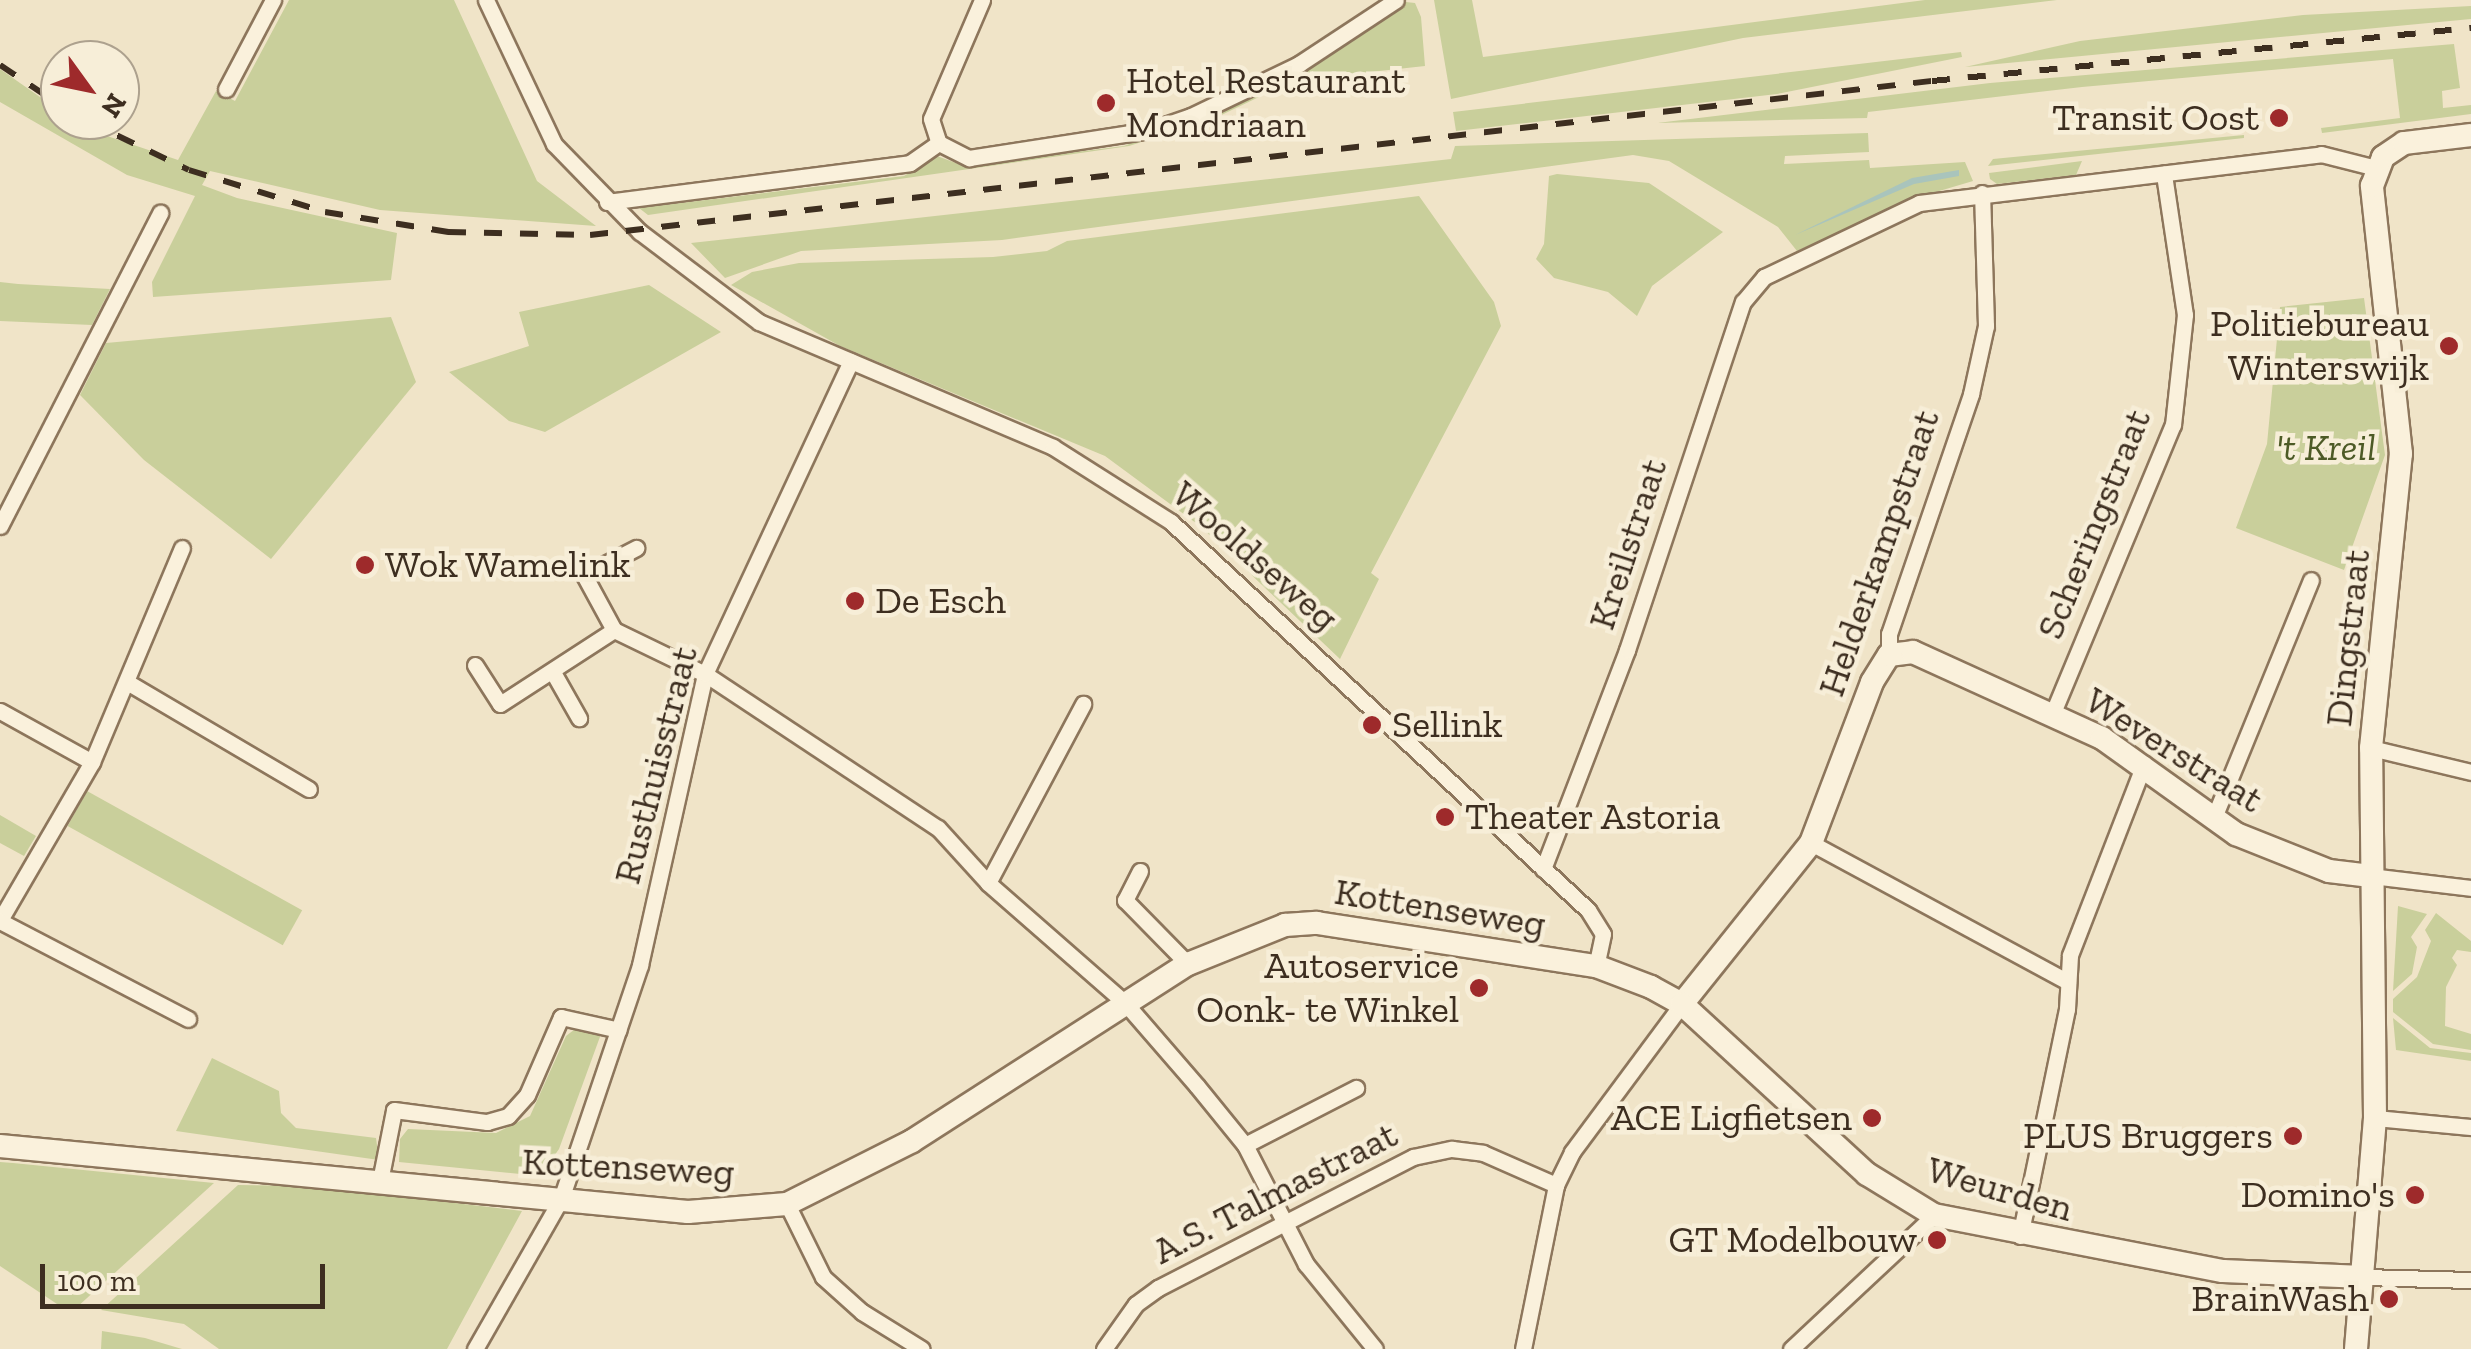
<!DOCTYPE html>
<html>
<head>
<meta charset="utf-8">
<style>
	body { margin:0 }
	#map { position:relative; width:2471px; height:1349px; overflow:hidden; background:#f0e4c8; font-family:"Zilla Slab",serif }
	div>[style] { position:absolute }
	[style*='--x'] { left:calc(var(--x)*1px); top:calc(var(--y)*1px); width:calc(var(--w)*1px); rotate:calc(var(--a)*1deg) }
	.green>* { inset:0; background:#c9cf9b; transform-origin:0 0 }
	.water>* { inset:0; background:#a9c4bc }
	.roads { filter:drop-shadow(2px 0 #8d765c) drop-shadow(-2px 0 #8d765c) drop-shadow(0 2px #8d765c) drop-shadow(0 -2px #8d765c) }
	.street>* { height:15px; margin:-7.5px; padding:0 7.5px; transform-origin:7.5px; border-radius:7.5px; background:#faf1dc }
	.secondary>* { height:22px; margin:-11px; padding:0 11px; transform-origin:11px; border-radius:11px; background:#faf1dc }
	.rail>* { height:6px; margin-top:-3px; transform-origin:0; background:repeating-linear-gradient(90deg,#3d2e20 0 18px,transparent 0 36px) }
	.dots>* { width:28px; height:28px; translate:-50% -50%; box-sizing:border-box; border:5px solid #f7eed8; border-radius:50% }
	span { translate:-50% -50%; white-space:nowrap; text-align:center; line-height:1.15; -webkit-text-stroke:9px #f7eed8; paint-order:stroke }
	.poi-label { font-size:38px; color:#3d2e20 }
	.left { translate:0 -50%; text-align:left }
	.right { translate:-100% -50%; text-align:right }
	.park-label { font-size:38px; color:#4d5a26; font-style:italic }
	.street-label { font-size:38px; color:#3d2e20 }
	.north { position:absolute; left:40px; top:40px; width:100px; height:100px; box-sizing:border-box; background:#f7eed8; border:2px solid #ada18e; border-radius:50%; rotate:123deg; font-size:28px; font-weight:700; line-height:40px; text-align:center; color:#3d2e20 }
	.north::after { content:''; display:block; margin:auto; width:35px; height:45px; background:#9e2a2b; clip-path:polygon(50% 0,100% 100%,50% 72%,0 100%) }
	.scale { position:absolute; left:40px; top:1264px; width:285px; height:45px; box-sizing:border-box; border:5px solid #3d2e20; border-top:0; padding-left:12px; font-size:30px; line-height:35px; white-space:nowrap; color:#3d2e20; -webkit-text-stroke:8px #f7eed8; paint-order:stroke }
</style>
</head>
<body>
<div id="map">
	<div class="green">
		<div style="clip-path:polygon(289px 0,454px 0,537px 181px,596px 226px,380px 210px,210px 171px,202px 185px,237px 198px,397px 233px,391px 280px,153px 297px,152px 282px,195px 196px,127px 175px,0 102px,0 69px,60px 111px,60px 120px,178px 160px,216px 91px,235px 101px)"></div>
		<div style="clip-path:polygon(1434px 0,1472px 0,1483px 57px,1925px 0,2057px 0,1743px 38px,1451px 99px)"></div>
		<div style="clip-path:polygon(1406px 2px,1415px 3px,1421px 17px,1425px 66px,1315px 78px,1313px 71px,1213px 119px,1129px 146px,648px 215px,639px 208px,904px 176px,937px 156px,964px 166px,1124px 146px,1263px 92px)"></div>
		<div style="clip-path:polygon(2471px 6px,2471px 19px,1965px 67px,2080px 41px,2303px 15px)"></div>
		<div style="clip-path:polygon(2454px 44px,2460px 88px,2442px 91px,2443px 108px,2471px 105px,2471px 114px,2322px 133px,2321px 128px,2400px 118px,2393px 59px,2082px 87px,1868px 112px,1867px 118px,1657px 123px,1990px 83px)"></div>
		<div style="clip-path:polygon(1961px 52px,1962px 57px,1777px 94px,1456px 131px,1453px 112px)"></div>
		<div style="clip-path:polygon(1868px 133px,1869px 152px,1785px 156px,1784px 164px,1869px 160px,1870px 168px,1965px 162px,1973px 181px,1909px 200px,1797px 251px,1778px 227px,1669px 161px,1633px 155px,1002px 240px,801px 251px,725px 278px,691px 243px,1451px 159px,1455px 146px)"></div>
		<div style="clip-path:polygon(2244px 135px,2244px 138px,1988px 166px,1993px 159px)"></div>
		<div style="clip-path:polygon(2082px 161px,2076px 175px,1997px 184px,1990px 179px,1989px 173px)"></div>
		<div style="clip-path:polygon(1557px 174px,1649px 183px,1723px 232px,1652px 286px,1637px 316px,1608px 292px,1554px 278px,1536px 259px,1544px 244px,1549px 176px)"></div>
		<div style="clip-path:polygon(1419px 196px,1494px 302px,1501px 326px,1371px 573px,1379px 579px,1340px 659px,1200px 526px,1105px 456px,840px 346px,731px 285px,752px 272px,799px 263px,993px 257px,1047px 251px,1067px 241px)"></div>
		<div style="clip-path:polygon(0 282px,18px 284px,110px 289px,92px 325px,0 321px)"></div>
		<div style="clip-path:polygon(649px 285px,721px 332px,545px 432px,509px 421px,449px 372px,529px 346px,519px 312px)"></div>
		<div style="clip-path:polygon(2364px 298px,2385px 455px,2344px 570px,2236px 528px,2267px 444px,2280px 307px)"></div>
		<div style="clip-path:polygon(391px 317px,416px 382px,271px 559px,144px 460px,80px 395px,106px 343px)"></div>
		<div style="left:87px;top:791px;width:246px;height:40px;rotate:29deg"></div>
		<div style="clip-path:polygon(0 815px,36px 836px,24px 856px,0 843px)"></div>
		<div style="clip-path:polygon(2398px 906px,2427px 914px,2411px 937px,2417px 947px,2412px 974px,2393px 991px)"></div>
		<div style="clip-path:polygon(2436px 913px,2471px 941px,2471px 952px,2457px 950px,2452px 958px,2457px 965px,2446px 987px,2445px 1026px,2471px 1034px,2471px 1050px,2433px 1044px,2393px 1012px,2393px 999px,2417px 977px,2431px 941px,2425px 930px)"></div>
		<div style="clip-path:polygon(2393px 1018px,2430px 1048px,2471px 1053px,2471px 1061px,2396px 1050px)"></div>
		<div style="clip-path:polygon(579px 1026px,601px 1034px,559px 1149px,540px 1176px,399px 1162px,400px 1139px,408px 1129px,496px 1133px,530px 1116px,566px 1036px)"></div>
		<div style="clip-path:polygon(212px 1058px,279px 1091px,281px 1113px,296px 1128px,376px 1138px,379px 1160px,176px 1131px)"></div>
		<div style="clip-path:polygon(0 1162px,13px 1163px,214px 1183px,76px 1308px,63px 1308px,0 1266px)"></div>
		<div style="clip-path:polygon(238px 1185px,311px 1186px,522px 1211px,447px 1349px,219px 1349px,184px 1324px,101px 1310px)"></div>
		<div style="clip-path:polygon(102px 1331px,145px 1338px,182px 1349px,101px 1349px)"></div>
	</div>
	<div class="water">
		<div style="clip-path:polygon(1959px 170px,1959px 176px,1914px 184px,1795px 235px,1912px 178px)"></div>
	</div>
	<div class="roads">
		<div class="street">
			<div style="--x:486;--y:0;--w:159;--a:64.7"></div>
			<div style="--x:554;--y:144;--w:123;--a:45.7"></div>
			<div style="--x:640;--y:232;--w:149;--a:37.1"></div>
			<div style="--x:759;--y:322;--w:319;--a:23"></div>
			<div style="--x:1053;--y:447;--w:140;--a:32.4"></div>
			<div style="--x:1171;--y:522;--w:570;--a:42.94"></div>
			<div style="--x:1588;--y:910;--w:28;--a:58"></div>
			<div style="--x:1603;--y:934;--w:33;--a:102"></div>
			<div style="--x:982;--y:0;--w:129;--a:113.2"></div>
			<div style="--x:931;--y:119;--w:25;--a:72"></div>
			<div style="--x:939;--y:143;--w:34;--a:27"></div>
			<div style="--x:969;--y:158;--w:183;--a:-8.8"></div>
			<div style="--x:1150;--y:130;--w:43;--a:-18.9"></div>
			<div style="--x:1191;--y:116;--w:120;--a:-25.7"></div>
			<div style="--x:1299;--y:64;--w:116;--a:-33.4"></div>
			<div style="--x:226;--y:89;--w:101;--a:-62.2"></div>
			<div style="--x:607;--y:202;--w:305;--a:-7.3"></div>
			<div style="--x:910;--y:163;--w:35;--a:-35"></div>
			<div style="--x:0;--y:526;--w:352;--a:-62.9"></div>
			<div style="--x:614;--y:630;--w:63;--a:-118.6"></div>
			<div style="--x:584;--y:575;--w:59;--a:-27.4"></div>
			<div style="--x:1889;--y:655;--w:21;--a:-90"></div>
			<div style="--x:1889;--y:634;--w:254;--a:-71.1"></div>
			<div style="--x:1971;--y:394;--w:70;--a:-77.6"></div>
			<div style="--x:1986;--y:326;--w:133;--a:-91.7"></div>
			<div style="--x:475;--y:665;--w:46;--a:57.3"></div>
			<div style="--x:500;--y:704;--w:136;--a:-33"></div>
			<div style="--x:614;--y:630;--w:101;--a:25.8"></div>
			<div style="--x:705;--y:674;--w:279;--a:33.5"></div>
			<div style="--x:938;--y:828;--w:74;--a:47.7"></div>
			<div style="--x:988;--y:883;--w:184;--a:41.2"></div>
			<div style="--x:1126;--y:1004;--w:108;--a:49.1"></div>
			<div style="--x:1197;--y:1086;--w:76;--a:50.9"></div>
			<div style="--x:1245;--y:1145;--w:134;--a:62.9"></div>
			<div style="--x:1306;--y:1264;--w:109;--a:50.9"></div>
			<div style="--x:554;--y:674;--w:51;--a:60.4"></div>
			<div style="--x:127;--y:682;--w:211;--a:30.5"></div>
			<div style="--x:0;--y:711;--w:105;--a:29"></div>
			<div style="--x:2052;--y:715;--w:314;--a:-67.4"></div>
			<div style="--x:2173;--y:425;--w:111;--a:-83.8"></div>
			<div style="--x:2185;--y:315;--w:143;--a:-98.5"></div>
			<div style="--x:2371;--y:748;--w:103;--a:13.5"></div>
			<div style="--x:2213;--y:820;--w:259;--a:-67.8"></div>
			<div style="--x:1811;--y:843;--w:292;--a:28.4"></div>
			<div style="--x:1543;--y:869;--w:235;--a:-69"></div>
			<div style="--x:1627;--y:650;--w:367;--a:-71.6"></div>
			<div style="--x:1743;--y:302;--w:33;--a:-50"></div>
			<div style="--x:1764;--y:277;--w:172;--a:-25.5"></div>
			<div style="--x:1919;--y:203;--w:405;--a:-6.9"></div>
			<div style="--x:2321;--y:154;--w:57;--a:14.3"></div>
			<div style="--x:1140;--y:871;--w:33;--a:117"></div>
			<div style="--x:1125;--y:900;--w:90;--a:45.5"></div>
			<div style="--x:2371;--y:876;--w:101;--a:6.8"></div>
			<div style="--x:988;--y:883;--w:203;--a:-62"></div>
			<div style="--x:0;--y:920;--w:183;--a:-59.8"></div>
			<div style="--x:92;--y:762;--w:232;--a:-67.2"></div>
			<div style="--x:0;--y:921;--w:212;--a:27.5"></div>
			<div style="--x:2375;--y:1118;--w:96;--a:5.4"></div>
			<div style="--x:1245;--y:1145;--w:125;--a:-27.2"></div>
			<div style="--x:380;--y:1181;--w:72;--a:-78.8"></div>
			<div style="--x:394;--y:1110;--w:94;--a:7.4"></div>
			<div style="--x:487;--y:1122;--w:22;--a:-16"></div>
			<div style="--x:508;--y:1116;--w:28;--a:-48"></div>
			<div style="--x:527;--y:1095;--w:85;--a:-66.4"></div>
			<div style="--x:561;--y:1017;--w:59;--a:12.6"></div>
			<div style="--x:787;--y:1204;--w:81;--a:63.7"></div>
			<div style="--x:823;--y:1277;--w:52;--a:41.9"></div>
			<div style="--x:862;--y:1312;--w:70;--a:31.7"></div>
			<div style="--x:2020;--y:1236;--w:232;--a:-78.3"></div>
			<div style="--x:2067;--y:1009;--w:54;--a:-86.8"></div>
			<div style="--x:2070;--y:955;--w:205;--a:-68.8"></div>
			<div style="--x:2363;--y:1277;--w:108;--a:1.6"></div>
			<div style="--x:475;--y:1349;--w:173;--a:-60.2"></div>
			<div style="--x:561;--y:1199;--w:247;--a:-71.3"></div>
			<div style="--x:640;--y:965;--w:298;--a:-77.4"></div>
			<div style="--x:705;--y:674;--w:345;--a:-65"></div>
			<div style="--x:1104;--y:1349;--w:55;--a:-54.6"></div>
			<div style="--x:1136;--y:1304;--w:27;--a:-36"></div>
			<div style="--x:1158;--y:1288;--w:287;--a:-27.2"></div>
			<div style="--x:1413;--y:1157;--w:40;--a:-12"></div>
			<div style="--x:1452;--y:1149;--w:31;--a:7"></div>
			<div style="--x:1483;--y:1153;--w:80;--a:23.7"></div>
			<div style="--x:1523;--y:1349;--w:167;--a:-78.6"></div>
			<div style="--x:1556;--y:1185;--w:37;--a:-64"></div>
			<div style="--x:1572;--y:1152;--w:184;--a:-53.4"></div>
			<div style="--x:1791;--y:1349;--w:196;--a:-43.1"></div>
		</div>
		<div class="secondary">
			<div style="--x:1682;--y:1004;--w:206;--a:-51.3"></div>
			<div style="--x:1811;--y:843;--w:172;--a:-69.2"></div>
			<div style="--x:1872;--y:682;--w:32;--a:-58"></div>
			<div style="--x:1889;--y:655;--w:24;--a:-7"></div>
			<div style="--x:1913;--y:652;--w:208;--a:24.5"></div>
			<div style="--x:2102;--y:738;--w:165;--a:35.6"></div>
			<div style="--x:2236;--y:834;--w:100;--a:21.7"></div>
			<div style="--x:2329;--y:871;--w:42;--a:6.8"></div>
			<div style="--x:0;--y:1146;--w:691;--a:5.48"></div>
			<div style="--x:688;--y:1212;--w:99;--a:-4.6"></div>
			<div style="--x:787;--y:1204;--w:140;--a:-26.7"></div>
			<div style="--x:912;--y:1141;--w:328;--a:-32.7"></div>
			<div style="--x:1188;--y:964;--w:105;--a:-21.9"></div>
			<div style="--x:1285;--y:925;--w:32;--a:-4"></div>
			<div style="--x:1317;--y:923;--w:282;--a:8.8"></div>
			<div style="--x:1596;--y:966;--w:59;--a:20.9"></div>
			<div style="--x:1651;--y:987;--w:35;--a:29"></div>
			<div style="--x:1682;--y:1004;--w:251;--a:42.6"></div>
			<div style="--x:1867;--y:1174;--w:79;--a:31.5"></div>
			<div style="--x:1934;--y:1215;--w:294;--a:11"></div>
			<div style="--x:2223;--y:1271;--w:140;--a:2.5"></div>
			<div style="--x:2356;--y:1349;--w:232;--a:-85.3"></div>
			<div style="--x:2375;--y:1118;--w:370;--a:-90.6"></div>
			<div style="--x:2371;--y:748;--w:296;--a:-84.2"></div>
			<div style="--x:2401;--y:454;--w:270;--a:-96.2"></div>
			<div style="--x:2372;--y:186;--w:31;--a:-69"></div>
			<div style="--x:2383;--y:157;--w:25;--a:-34"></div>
			<div style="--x:2404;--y:143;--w:67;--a:-6.8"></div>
		</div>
	</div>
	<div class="rail">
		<div style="--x:0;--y:65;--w:72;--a:33.7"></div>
		<div style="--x:85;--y:120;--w:115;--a:25.7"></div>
		<div style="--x:189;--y:170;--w:142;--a:17.2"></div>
		<div style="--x:325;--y:212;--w:125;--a:9.2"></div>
		<div style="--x:448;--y:232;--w:142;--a:1.2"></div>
		<div style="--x:590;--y:235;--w:1351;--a:-6.55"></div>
		<div style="--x:1932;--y:81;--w:542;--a:-5.62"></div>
	</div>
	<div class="dots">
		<div style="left:1106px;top:103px;background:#9e2a2b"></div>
		<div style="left:2279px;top:118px;background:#9e2a2b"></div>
		<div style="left:2449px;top:346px;background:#9e2a2b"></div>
		<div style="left:365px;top:565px;background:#9e2a2b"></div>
		<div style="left:855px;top:601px;background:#9e2a2b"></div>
		<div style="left:1372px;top:725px;background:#9e2a2b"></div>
		<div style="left:1445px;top:817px;background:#9e2a2b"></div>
		<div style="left:1479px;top:988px;background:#9e2a2b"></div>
		<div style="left:1872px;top:1118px;background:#9e2a2b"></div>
		<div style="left:2293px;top:1136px;background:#9e2a2b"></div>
		<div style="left:2415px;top:1195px;background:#9e2a2b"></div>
		<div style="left:1937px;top:1240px;background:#9e2a2b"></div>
		<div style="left:2389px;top:1299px;background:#9e2a2b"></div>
	</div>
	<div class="poi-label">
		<span class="left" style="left:1126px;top:103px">Hotel Restaurant<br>Mondriaan</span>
		<span class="right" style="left:2259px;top:118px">Transit Oost</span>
		<span class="right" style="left:2429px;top:346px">Politiebureau<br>Winterswijk</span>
		<span class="left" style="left:385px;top:565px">Wok Wamelink</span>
		<span class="left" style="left:875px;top:601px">De Esch</span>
		<span class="left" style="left:1392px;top:725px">Sellink</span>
		<span class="left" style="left:1465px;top:817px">Theater Astoria</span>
		<span class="right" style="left:1459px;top:988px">Autoservice<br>Oonk- te Winkel</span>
		<span class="right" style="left:1852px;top:1118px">ACE Ligfietsen</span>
		<span class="right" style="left:2273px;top:1136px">PLUS Bruggers</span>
		<span class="right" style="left:2395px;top:1195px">Domino's</span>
		<span class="right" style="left:1917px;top:1240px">GT Modelbouw</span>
		<span class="right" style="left:2369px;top:1299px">BrainWash</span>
	</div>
	<div class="park-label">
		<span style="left:2326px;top:448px">'t Kreil</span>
	</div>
	<div class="street-label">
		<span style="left:2094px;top:524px;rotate:-68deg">Scheringstraat</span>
		<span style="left:1628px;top:544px;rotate:-72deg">Kreilstraat</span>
		<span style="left:1879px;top:553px;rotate:-71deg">Helderkampstraat</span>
		<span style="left:1255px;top:556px;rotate:41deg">Wooldseweg</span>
		<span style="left:2348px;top:638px;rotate:-84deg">Dingstraat</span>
		<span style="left:2174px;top:750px;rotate:32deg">Weverstraat</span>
		<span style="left:656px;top:765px;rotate:-76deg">Rusthuisstraat</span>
		<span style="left:1440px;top:908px;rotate:9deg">Kottenseweg</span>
		<span style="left:628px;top:1167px;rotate:3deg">Kottenseweg</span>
		<span style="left:2000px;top:1189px;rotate:16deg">Weurden</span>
		<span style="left:1275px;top:1193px;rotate:-27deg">A.S. Talmastraat</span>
	</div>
	<div class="north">N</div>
	<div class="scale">100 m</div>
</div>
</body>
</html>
